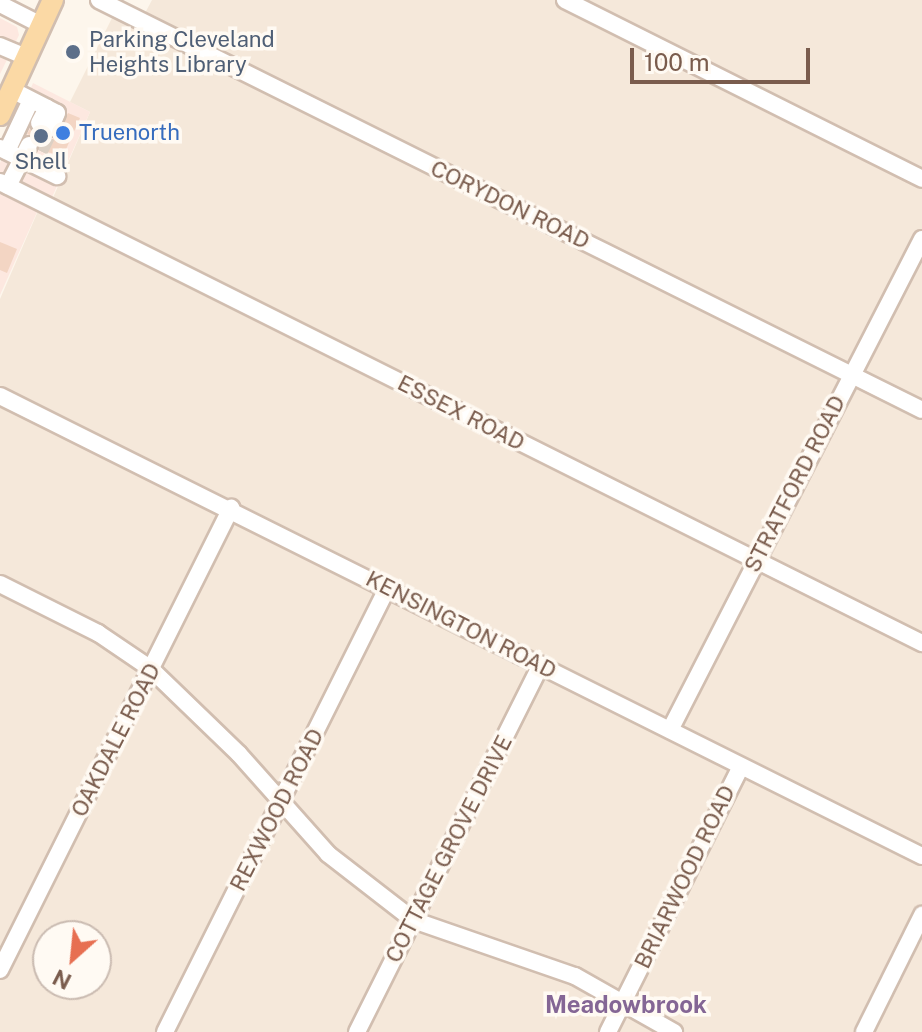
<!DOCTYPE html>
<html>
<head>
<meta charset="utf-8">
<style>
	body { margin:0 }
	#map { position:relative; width:922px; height:1032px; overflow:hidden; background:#fdf6ec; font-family:"Public Sans",sans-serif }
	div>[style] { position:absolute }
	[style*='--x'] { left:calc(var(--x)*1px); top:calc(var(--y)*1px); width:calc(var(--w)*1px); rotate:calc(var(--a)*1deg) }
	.residential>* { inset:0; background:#f5e8da }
	.commercial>* { inset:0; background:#fde8e0 }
	.building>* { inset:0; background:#f3d5c3 }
	.minor-tunnel>* { height:16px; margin-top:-8px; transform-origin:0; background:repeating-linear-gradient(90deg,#dcd0c4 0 16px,transparent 0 24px) }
	.roads { filter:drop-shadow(2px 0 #d1beb0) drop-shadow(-2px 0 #d1beb0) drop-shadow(0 2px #d1beb0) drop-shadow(0 -2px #d1beb0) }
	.minor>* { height:16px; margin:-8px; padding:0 8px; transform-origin:8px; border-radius:8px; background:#fff }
	.major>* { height:20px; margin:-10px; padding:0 10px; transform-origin:10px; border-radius:10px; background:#fbd9a5 }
	.dots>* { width:22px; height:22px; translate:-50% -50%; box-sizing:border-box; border:4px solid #fffaf3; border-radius:50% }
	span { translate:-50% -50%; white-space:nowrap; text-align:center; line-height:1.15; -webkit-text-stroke:7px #fffaf3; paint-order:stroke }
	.service-label { font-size:22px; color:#4e5e75 }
	.left { translate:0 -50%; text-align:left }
	.shop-label { font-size:22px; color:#366cbe }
	.street-label { font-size:22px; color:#7a5c4d }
	.neighbourhood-label { font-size:24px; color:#846695; font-weight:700 }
	.north { position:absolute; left:32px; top:920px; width:80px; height:80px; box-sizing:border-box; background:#fffaf3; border:2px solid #cabbb1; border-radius:50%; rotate:207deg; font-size:22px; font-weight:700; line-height:32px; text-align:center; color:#7a5c4d }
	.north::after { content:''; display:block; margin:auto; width:28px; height:36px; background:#e76f51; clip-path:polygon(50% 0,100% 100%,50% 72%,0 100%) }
	.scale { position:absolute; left:630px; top:48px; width:180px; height:36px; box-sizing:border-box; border:4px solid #7a5c4d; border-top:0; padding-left:10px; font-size:24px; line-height:28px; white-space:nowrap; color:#7a5c4d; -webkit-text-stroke:6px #fffaf3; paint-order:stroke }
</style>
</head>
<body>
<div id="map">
	<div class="residential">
		<div style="clip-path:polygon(evenodd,152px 0,922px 0,922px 1032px,0 1032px,0 299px,38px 211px,46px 214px,90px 112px,70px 102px,113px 16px,137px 28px,152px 0,48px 936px,96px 936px,96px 984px,48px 984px,48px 936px)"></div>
	</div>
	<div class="commercial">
		<div style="clip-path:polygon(0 18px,17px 27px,19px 35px,0 74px)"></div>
		<div style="clip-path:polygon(33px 83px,90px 112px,45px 213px,38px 210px,0 295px,0 163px)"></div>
	</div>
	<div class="building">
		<div style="clip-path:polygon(68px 113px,80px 118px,63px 156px,39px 150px,38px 138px,27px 134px,30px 129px,53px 139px)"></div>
		<div style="clip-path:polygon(0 242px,17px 249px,7px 273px,0 270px)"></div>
	</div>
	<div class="minor-tunnel">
		<div style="--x:40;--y:151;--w:25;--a:-64"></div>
	</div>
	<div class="roads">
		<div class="minor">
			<div style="--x:99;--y:0;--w:919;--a:26.48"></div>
			<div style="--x:565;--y:0;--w:399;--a:26.6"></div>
			<div style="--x:0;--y:4;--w:46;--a:27.1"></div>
			<div style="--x:0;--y:46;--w:28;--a:23"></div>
			<div style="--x:12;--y:90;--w:39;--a:27"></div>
			<div style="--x:47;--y:108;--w:17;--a:118"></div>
			<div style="--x:47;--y:108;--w:11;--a:27"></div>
			<div style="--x:57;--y:113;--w:16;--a:112"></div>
			<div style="--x:0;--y:148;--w:64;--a:26.2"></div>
			<div style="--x:7;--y:151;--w:56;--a:-64.8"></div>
			<div style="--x:0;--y:182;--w:1031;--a:26.57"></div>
			<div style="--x:8;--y:186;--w:46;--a:-62.9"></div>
			<div style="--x:0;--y:396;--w:1030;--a:26.52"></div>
			<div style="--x:0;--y:584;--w:110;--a:26.6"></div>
			<div style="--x:98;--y:633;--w:64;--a:34.2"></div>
			<div style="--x:151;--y:669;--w:122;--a:44"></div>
			<div style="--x:239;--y:754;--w:134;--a:48.3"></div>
			<div style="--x:328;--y:854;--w:108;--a:37.8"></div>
			<div style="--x:413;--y:920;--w:171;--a:19.1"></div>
			<div style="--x:575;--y:976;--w:114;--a:29.5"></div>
			<div style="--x:670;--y:730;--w:552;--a:-62.83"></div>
			<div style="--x:0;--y:970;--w:517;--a:-63.43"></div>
			<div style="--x:165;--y:1032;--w:496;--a:-63.4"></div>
			<div style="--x:357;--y:1032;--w:411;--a:-63.4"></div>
			<div style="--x:608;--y:1032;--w:297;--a:-63.4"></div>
			<div style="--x:864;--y:1032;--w:131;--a:-63.6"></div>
		</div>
		<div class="major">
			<div style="--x:0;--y:115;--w:127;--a:-65.3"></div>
		</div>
	</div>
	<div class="dots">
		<div style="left:73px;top:52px;background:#5c6f8a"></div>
		<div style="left:63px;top:133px;background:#3f7fe0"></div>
		<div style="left:41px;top:136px;background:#5c6f8a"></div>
	</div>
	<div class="service-label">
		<span class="left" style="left:89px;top:52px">Parking Cleveland<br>Heights Library</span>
		<span style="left:41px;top:162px">Shell</span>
	</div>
	<div class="shop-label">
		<span class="left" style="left:79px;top:133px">Truenorth</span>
	</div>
	<div class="street-label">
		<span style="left:510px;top:205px;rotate:26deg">CORYDON ROAD</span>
		<span style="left:461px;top:413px;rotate:27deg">ESSEX ROAD</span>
		<span style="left:795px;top:484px;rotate:-63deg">STRATFORD ROAD</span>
		<span style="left:461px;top:625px;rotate:27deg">KENSINGTON ROAD</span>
		<span style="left:116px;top:740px;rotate:-63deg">OAKDALE ROAD</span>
		<span style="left:277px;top:810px;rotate:-63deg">REXWOOD ROAD</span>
		<span style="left:449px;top:849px;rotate:-63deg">COTTAGE GROVE DRIVE</span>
		<span style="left:685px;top:877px;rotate:-64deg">BRIARWOOD ROAD</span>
	</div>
	<div class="neighbourhood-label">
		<span style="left:626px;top:1005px">Meadowbrook</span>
	</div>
	<div class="north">N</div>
	<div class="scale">100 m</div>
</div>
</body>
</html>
